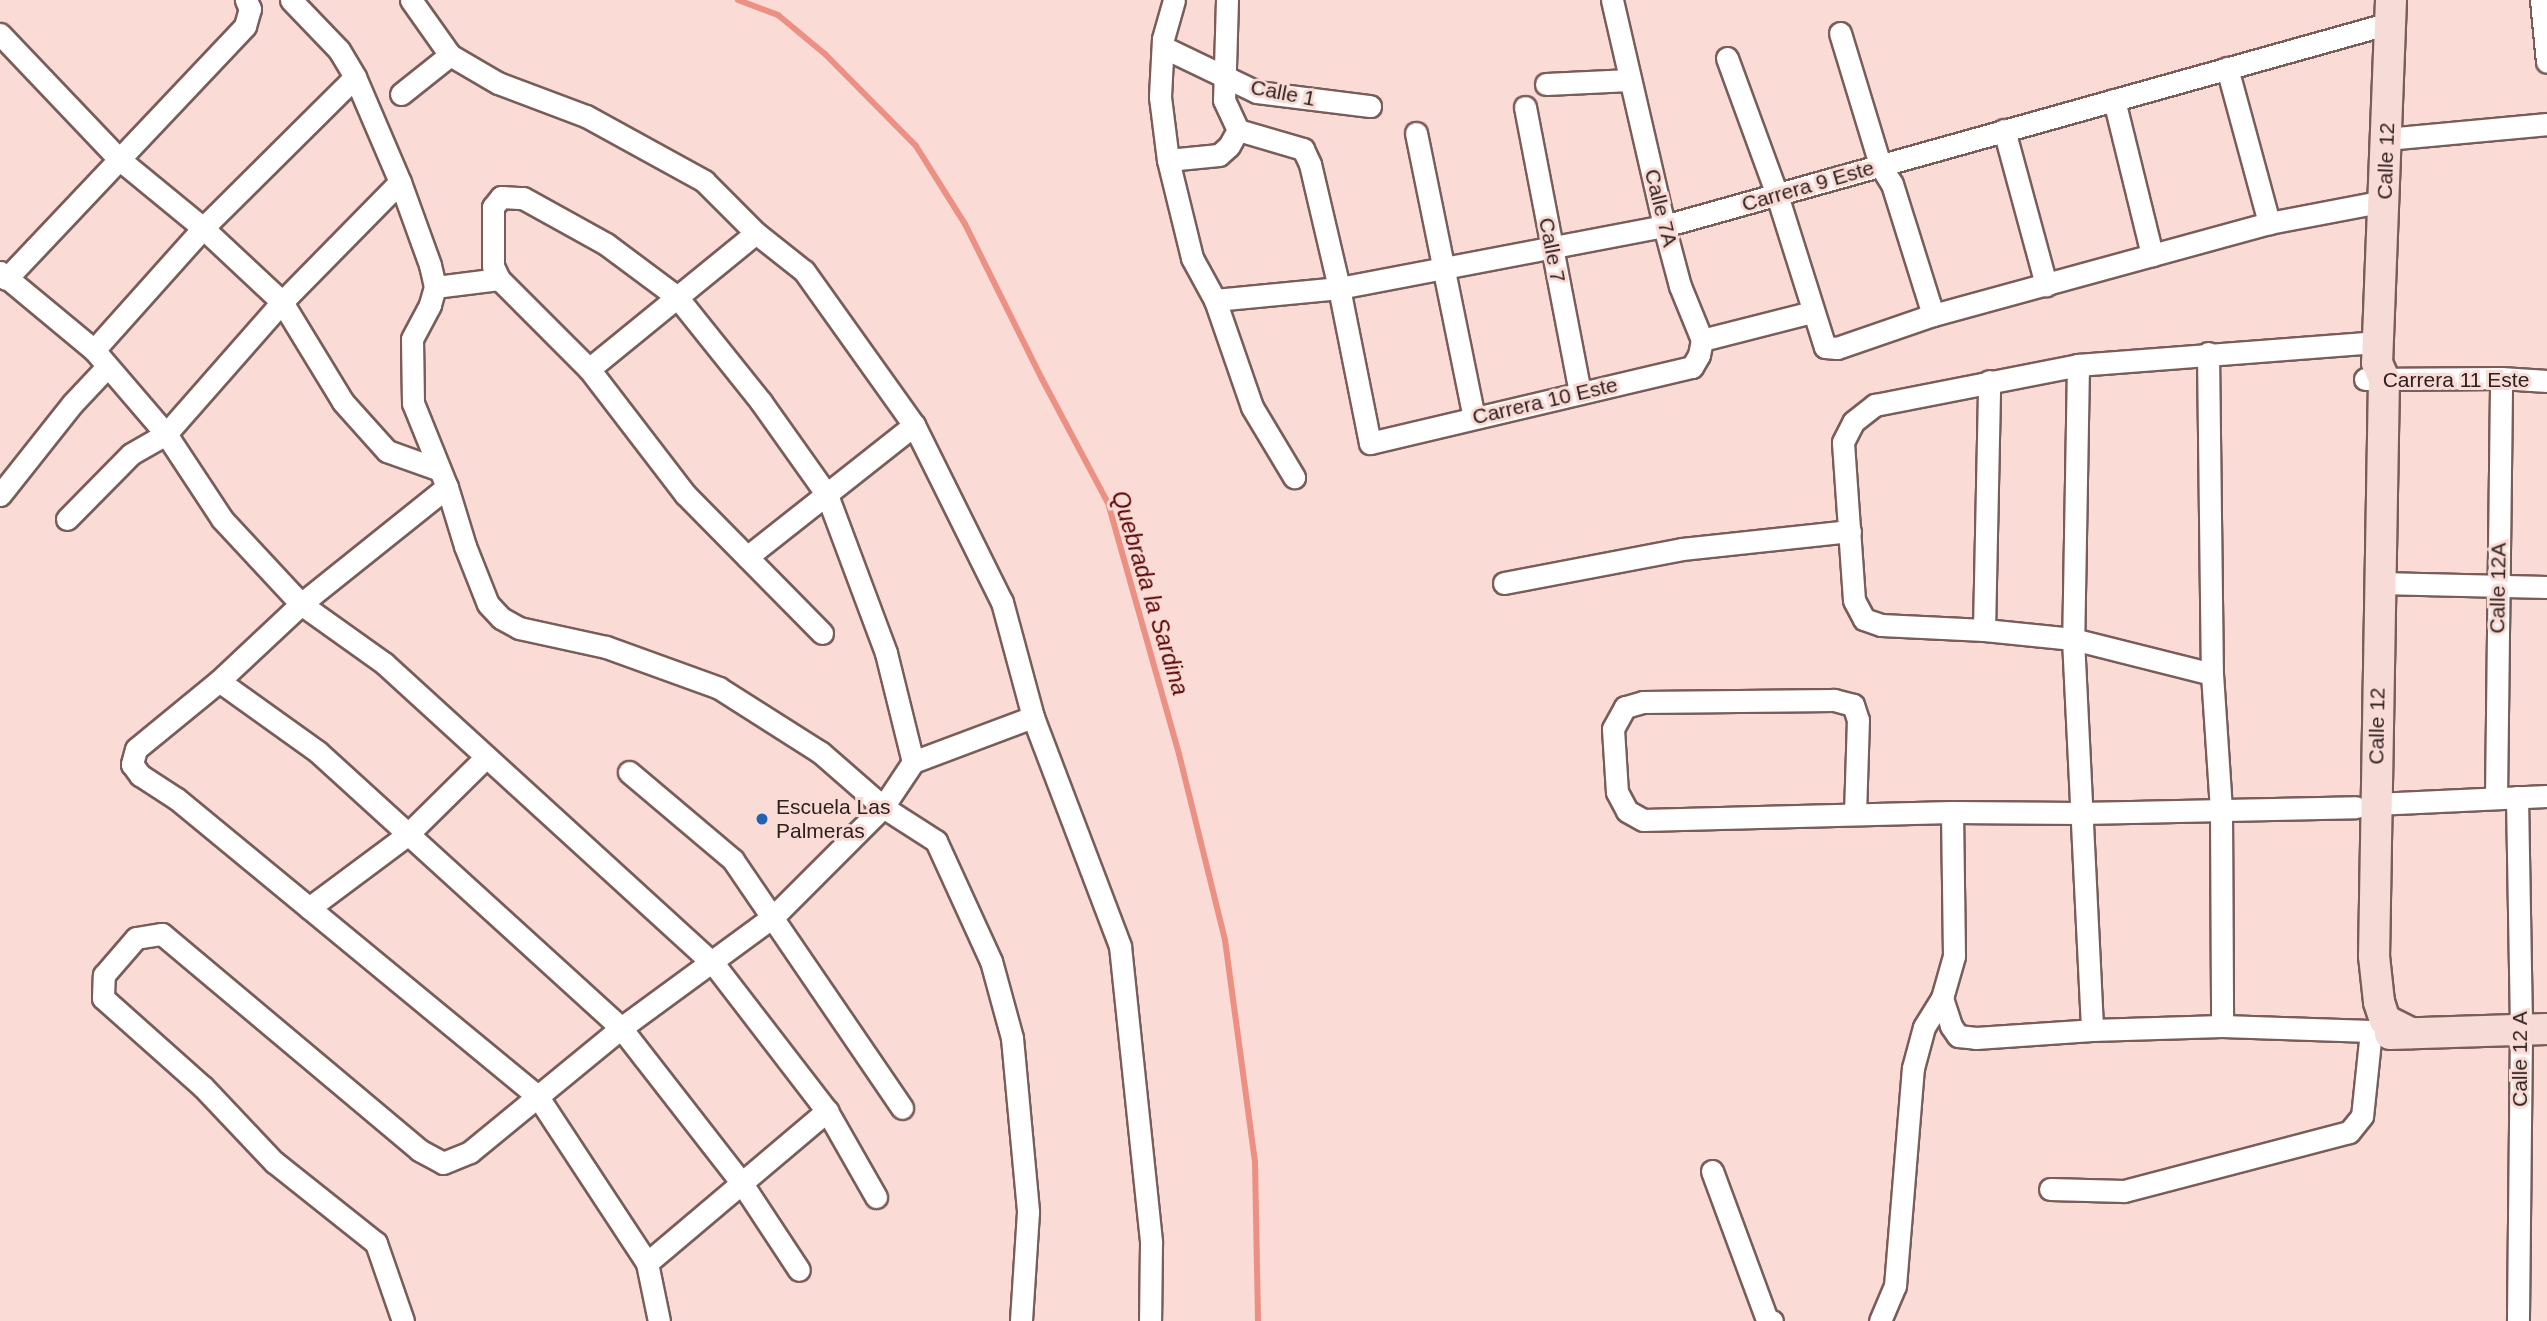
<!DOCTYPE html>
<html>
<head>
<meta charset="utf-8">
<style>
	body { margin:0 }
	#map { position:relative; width:2547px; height:1321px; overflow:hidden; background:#fbdbd6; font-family:Helvetica,sans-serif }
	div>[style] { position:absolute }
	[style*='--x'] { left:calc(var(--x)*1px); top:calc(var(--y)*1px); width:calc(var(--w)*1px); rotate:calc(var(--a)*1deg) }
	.stream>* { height:6px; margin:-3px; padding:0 3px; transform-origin:3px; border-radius:3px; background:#ec9083 }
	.roads { filter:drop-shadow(2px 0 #795d59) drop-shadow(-2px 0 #795d59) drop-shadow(0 2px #795d59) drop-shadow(0 -2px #795d59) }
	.street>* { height:21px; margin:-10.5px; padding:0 10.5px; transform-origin:10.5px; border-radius:10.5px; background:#fff }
	.secondary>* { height:30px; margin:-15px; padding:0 15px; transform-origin:15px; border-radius:15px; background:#f6dbd7 }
	.dots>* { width:19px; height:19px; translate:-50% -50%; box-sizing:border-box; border:4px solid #fbdbd6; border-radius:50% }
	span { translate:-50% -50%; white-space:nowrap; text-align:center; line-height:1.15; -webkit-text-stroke:6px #fbdbd6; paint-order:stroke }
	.street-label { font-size:21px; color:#2c211f }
	.poi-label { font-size:21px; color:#2c211f }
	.left { translate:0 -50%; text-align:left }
	.water-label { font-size:23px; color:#550101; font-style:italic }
</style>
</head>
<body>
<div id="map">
	<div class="stream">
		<div style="--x:738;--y:0;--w:43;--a:20.6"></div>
		<div style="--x:778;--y:15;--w:61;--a:39.7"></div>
		<div style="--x:825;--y:54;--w:129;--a:45.3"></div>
		<div style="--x:916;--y:146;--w:92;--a:57.9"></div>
		<div style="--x:965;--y:224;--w:173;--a:63.6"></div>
		<div style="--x:1042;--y:379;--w:140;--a:62"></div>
		<div style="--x:1108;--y:503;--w:261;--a:74.2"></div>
		<div style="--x:1179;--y:754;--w:192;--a:76.1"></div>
		<div style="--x:1225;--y:940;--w:225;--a:82.3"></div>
		<div style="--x:1255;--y:1163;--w:158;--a:88.9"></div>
	</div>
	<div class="roads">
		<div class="street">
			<div style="--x:291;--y:0;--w:69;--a:46.2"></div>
			<div style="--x:339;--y:50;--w:31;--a:59"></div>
			<div style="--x:355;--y:77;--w:114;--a:66.8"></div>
			<div style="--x:400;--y:182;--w:88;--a:70.1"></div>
			<div style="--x:430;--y:265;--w:23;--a:77"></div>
			<div style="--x:435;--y:287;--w:19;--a:106"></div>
			<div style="--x:430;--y:305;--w:38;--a:118"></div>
			<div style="--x:412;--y:339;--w:64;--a:89.1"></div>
			<div style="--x:413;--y:403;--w:91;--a:68"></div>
			<div style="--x:447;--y:487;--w:62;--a:73"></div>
			<div style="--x:465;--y:546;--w:62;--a:68.4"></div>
			<div style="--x:488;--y:604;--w:19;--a:47"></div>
			<div style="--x:501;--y:618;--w:21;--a:29"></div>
			<div style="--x:519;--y:628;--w:89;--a:12.3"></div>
			<div style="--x:606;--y:647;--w:120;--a:19.9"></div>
			<div style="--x:719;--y:688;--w:120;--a:32.4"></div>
			<div style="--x:820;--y:752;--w:84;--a:41.1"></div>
			<div style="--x:883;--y:807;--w:63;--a:32.7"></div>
			<div style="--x:936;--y:841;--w:132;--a:65.4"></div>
			<div style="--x:991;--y:961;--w:80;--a:74.7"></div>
			<div style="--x:1012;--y:1038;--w:175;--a:84.7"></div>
			<div style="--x:1028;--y:1212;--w:109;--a:93.7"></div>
			<div style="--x:411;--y:0;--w:67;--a:54.7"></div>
			<div style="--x:450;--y:55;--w:56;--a:30.3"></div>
			<div style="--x:498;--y:83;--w:94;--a:20.6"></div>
			<div style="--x:586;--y:116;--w:135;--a:28.8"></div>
			<div style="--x:704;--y:181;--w:74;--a:45"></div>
			<div style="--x:756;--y:233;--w:61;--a:38.4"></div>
			<div style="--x:804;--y:271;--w:189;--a:54.5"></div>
			<div style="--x:914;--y:425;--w:198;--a:63.6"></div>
			<div style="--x:1002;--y:602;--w:119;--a:74.9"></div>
			<div style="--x:1033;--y:717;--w:245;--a:69.2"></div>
			<div style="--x:1120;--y:946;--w:299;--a:84"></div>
			<div style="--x:1151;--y:1243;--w:78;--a:90.7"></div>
			<div style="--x:1174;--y:0;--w:41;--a:105.8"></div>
			<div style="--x:1163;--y:39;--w:58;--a:93"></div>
			<div style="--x:1160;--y:97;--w:64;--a:82.8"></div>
			<div style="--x:1168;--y:160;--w:101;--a:76.2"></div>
			<div style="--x:1192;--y:258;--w:48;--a:61.3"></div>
			<div style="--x:1215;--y:300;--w:113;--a:70.9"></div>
			<div style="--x:1252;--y:407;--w:82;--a:59"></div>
			<div style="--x:1227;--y:0;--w:100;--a:91.7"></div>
			<div style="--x:1224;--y:100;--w:33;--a:65"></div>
			<div style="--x:1238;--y:130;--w:68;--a:16.3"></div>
			<div style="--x:1303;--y:149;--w:17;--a:65"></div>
			<div style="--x:1310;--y:164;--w:127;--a:76.8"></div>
			<div style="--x:1339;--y:288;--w:158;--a:78.7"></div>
			<div style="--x:1370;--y:443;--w:331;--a:-13.3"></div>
			<div style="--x:1692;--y:367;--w:14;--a:-60"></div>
			<div style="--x:1699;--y:355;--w:15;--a:-79"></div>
			<div style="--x:1612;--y:0;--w:232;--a:77"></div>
			<div style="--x:1664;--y:226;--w:62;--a:75.1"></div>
			<div style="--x:1680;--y:286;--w:58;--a:67.8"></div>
			<div style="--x:2541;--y:0;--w:62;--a:84.5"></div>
			<div style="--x:1840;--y:33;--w:138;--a:73.1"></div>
			<div style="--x:1880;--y:165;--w:22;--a:58"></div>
			<div style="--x:1892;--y:184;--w:137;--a:72.6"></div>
			<div style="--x:0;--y:34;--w:173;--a:46.4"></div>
			<div style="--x:119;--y:159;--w:109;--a:39.4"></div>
			<div style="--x:203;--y:228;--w:108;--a:43.1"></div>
			<div style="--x:282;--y:302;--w:117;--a:58.6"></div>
			<div style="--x:343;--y:402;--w:66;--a:48.1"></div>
			<div style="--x:387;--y:451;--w:56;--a:19.7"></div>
			<div style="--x:1163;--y:47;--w:104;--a:25.6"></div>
			<div style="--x:1257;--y:92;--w:114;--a:7.1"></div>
			<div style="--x:1727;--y:58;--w:146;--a:69.9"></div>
			<div style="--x:1777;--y:195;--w:159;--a:72.5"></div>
			<div style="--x:1825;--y:347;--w:12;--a:5"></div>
			<div style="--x:1837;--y:348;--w:102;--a:-19"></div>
			<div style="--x:1933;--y:315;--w:348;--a:-15.3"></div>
			<div style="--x:2269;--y:223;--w:117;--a:-10.8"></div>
			<div style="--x:2227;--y:68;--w:161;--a:74.8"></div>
			<div style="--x:1546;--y:84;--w:84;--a:-2.7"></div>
			<div style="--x:401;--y:94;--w:63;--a:-38.5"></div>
			<div style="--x:2114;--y:100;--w:160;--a:76.2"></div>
			<div style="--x:1525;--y:107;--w:291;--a:79.1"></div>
			<div style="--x:2004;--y:130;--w:161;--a:74.8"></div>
			<div style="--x:1416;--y:133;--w:290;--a:78.5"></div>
			<div style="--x:2386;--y:139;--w:162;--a:-5.3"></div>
			<div style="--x:1168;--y:160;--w:51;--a:-5.6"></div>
			<div style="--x:1219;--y:155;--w:13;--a:-42"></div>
			<div style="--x:1229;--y:146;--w:18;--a:-61"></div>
			<div style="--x:0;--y:272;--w:122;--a:39.7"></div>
			<div style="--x:94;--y:350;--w:111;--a:49.4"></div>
			<div style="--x:166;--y:434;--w:102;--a:56.6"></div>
			<div style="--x:222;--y:519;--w:116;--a:47.1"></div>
			<div style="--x:301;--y:604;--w:103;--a:35.5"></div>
			<div style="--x:385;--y:664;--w:444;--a:42.4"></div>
			<div style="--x:713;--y:963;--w:187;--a:52.4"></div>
			<div style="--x:827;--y:1111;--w:99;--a:60.3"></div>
			<div style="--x:6;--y:279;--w:348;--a:-46.6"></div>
			<div style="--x:245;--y:26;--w:18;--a:-74"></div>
			<div style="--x:250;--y:9;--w:10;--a:-114"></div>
			<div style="--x:435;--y:287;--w:64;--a:-7.1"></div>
			<div style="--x:1215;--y:300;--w:125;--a:-5.5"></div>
			<div style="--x:1339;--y:288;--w:331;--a:-10.8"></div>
			<div style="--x:1664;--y:226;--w:754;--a:-15.62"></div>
			<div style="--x:1702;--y:340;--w:114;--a:-14.3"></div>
			<div style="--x:94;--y:350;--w:164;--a:-48.2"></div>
			<div style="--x:203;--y:228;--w:214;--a:-44.8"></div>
			<div style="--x:2208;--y:353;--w:321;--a:89.3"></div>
			<div style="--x:2212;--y:674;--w:136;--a:86.2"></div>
			<div style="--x:2221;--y:810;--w:216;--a:89.7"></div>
			<div style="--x:2078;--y:365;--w:274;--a:91"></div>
			<div style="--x:2073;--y:639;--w:391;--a:87.2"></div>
			<div style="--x:589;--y:369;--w:215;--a:-39.2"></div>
			<div style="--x:2365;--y:379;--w:136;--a:-0.4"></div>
			<div style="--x:2501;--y:378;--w:46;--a:3.7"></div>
			<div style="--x:447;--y:487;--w:187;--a:141.3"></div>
			<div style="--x:301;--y:604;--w:112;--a:136.8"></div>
			<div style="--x:219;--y:681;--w:107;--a:140.7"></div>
			<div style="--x:136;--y:749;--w:16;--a:105"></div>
			<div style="--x:132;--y:764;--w:14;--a:54"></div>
			<div style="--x:140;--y:775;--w:44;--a:33"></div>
			<div style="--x:177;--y:799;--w:468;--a:39.5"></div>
			<div style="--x:538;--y:1097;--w:199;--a:56.7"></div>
			<div style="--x:647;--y:1263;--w:59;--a:78.3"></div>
			<div style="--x:0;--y:495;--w:117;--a:-51.6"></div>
			<div style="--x:73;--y:403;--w:48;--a:-46.7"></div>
			<div style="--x:67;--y:519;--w:91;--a:-45.4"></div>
			<div style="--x:131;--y:454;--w:40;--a:-29.7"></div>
			<div style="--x:166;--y:434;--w:176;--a:-48.7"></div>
			<div style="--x:282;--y:302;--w:168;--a:-45.5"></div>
			<div style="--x:747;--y:557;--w:213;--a:-38.3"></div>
			<div style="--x:1504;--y:583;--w:181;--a:-10.8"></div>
			<div style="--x:1682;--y:549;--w:169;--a:-6.1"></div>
			<div style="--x:2379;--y:583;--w:168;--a:1.4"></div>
			<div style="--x:1984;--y:630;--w:249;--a:-88.8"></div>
			<div style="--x:822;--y:633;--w:195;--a:-134.6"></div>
			<div style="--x:685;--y:494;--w:158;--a:-127.5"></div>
			<div style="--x:589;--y:369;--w:127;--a:-135"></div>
			<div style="--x:499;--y:279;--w:14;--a:-115"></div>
			<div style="--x:493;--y:266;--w:59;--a:-90"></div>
			<div style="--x:493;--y:207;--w:13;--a:-51"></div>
			<div style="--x:501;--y:197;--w:22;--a:3"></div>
			<div style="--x:523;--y:198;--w:95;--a:29"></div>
			<div style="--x:606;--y:244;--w:89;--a:36.7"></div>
			<div style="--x:677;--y:297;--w:134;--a:51.3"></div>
			<div style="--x:761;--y:402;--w:114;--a:54.6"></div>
			<div style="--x:827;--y:495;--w:169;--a:69.5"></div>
			<div style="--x:886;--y:653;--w:112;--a:76.1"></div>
			<div style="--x:2212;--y:674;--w:143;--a:-165.9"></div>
			<div style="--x:2073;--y:639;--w:89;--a:-174.2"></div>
			<div style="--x:1984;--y:630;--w:103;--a:-177.2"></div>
			<div style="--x:1881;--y:625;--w:18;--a:-161"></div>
			<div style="--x:1864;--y:619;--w:21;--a:-118"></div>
			<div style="--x:1854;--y:600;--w:158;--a:-94"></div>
			<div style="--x:1843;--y:442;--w:22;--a:-63"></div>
			<div style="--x:1853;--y:422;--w:28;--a:-38"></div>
			<div style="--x:1875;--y:405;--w:207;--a:-11.1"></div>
			<div style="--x:2078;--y:365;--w:301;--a:-4.4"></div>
			<div style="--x:219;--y:681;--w:122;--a:35.6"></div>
			<div style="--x:318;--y:752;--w:410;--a:42.3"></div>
			<div style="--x:621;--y:1028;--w:195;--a:52.1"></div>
			<div style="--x:741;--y:1182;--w:105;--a:56.6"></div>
			<div style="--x:629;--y:772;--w:136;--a:40.2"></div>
			<div style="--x:733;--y:860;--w:300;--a:55.7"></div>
			<div style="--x:2496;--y:797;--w:419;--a:-89.3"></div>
			<div style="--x:2517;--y:797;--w:233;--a:89"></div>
			<div style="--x:2521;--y:1030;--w:291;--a:90.6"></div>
			<div style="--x:2375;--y:804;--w:172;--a:-2.7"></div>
			<div style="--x:1952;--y:812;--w:144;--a:89.2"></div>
			<div style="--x:1954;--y:956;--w:44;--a:105.9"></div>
			<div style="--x:1942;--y:998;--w:29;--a:72"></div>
			<div style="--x:1951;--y:1026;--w:12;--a:55"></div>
			<div style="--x:1958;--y:1036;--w:18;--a:6"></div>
			<div style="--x:1976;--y:1038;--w:116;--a:-3.9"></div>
			<div style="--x:2092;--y:1030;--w:130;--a:-1.8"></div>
			<div style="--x:2222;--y:1026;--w:149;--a:1.9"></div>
			<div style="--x:2371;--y:1031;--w:85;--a:96"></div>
			<div style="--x:2362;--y:1116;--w:21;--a:129"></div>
			<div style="--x:2349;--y:1132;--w:233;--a:165.3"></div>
			<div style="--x:2124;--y:1191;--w:74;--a:-178.5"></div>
			<div style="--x:1855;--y:814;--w:94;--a:-88.2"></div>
			<div style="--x:1858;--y:720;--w:16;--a:-108"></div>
			<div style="--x:1853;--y:705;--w:20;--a:-165"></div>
			<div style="--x:1834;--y:700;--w:191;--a:179.4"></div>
			<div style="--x:1643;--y:702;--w:19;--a:164"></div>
			<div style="--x:1625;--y:707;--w:25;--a:119"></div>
			<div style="--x:1613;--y:729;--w:63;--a:86.4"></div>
			<div style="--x:1617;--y:792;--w:21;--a:62"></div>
			<div style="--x:1627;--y:811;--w:18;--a:29"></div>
			<div style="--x:1643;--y:820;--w:309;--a:-1.5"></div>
			<div style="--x:1952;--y:812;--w:127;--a:0.5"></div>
			<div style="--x:2079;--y:813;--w:277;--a:-1.2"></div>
			<div style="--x:309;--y:908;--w:122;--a:-36.7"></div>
			<div style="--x:407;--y:835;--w:111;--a:-44.6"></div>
			<div style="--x:1712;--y:1171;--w:159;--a:69.7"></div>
			<div style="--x:1767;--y:1320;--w:5;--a:11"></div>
			<div style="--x:647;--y:1263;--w:236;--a:-40.2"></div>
			<div style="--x:403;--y:1321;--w:83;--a:-109.1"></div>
			<div style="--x:376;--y:1243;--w:130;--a:-141.5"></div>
			<div style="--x:274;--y:1162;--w:103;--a:-133.4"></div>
			<div style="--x:203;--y:1087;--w:134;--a:-138.3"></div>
			<div style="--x:103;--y:998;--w:23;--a:-88"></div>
			<div style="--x:104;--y:975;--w:49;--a:-49.1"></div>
			<div style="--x:136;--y:938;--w:26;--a:-9"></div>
			<div style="--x:162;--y:934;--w:336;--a:40"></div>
			<div style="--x:419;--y:1150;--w:27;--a:28"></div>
			<div style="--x:443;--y:1163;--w:29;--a:-22"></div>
			<div style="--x:470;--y:1152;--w:195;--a:-39.4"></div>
			<div style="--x:621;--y:1028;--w:190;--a:-36.2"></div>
			<div style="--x:774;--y:916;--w:154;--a:-45"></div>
			<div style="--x:883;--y:807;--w:54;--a:-56.3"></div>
			<div style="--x:913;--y:762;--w:128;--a:-20.6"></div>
			<div style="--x:1880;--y:1321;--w:38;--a:-67"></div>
			<div style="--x:1895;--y:1286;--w:219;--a:-85.3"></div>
			<div style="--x:1913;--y:1068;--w:42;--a:-75"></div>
			<div style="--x:1924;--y:1027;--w:34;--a:-58"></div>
		</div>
		<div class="secondary">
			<div style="--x:2391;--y:0;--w:363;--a:92.2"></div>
			<div style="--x:2377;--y:363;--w:17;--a:66"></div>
			<div style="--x:2384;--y:379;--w:577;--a:90.99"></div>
			<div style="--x:2374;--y:956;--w:46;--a:83.8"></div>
			<div style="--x:2379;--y:1002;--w:19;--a:72"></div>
			<div style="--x:2385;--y:1020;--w:29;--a:27"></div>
			<div style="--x:2390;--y:1034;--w:157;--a:-1.8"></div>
		</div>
	</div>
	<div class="dots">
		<div style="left:762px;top:819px;background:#2262b3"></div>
	</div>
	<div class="street-label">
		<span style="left:1283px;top:93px;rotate:11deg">Calle 1</span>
		<span style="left:2386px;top:161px;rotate:-88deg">Calle 12</span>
		<span style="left:1808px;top:186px;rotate:-16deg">Carrera 9 Este</span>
		<span style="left:1661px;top:208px;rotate:76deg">Calle 7A</span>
		<span style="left:1552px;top:250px;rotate:79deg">Calle 7</span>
		<span style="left:2456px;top:380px">Carrera 11 Este</span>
		<span style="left:1545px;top:401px;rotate:-13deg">Carrera 10 Este</span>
		<span style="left:2498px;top:588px;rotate:-89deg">Calle 12A</span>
		<span style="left:2377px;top:726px;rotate:-89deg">Calle 12</span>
		<span style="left:2520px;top:1059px;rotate:-90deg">Calle 12 A</span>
	</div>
	<div class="poi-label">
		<span class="left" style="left:776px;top:819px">Escuela Las<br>Palmeras</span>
	</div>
	<div class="water-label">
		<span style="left:1150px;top:593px;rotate:73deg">Quebrada la Sardina</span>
	</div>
</div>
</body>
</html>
